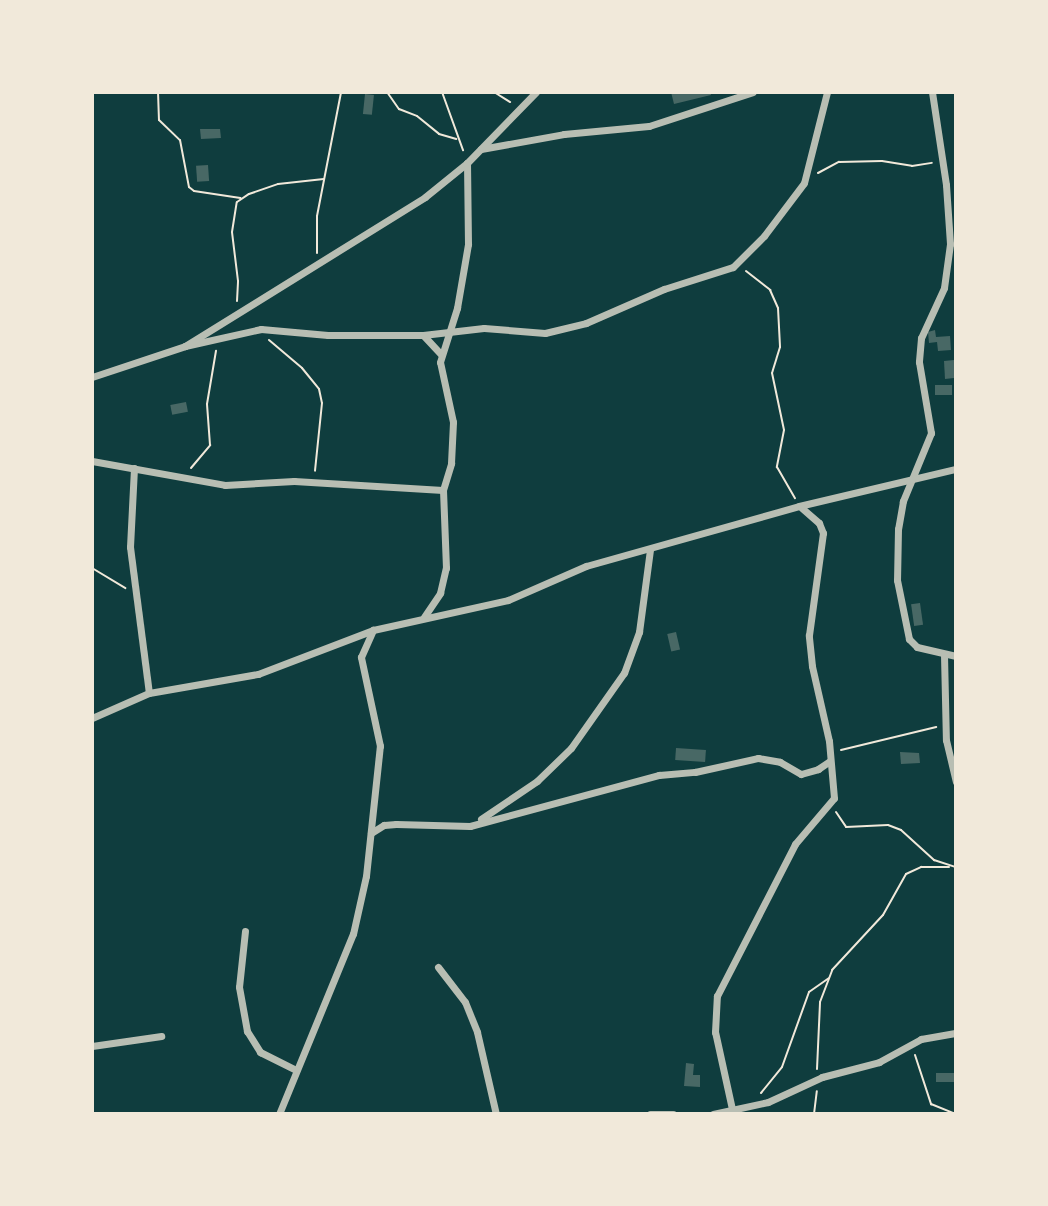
<!DOCTYPE html>
<html>
<head>
<meta charset="utf-8">
<style>
	body { margin:0 }
	#map { position:relative; width:1048px; height:1206px; overflow:hidden; background:#0f3d3e; font-family:Rubik,sans-serif }
	div>[style] { position:absolute }
	[style*='--x'] { left:calc(var(--x)*1px); top:calc(var(--y)*1px); width:calc(var(--w)*1px); rotate:calc(var(--a)*1deg) }
	.building>* { inset:0; background:#486865; transform-origin:0 0 }
	.path>* { height:2px; margin:-1px; padding:0 1px; transform-origin:1px; border-radius:1px; background:#f1e9da }
	.minor>* { height:7px; margin:-3.5px; padding:0 3.5px; transform-origin:3.5px; border-radius:3.5px; background:#b8beb3 }
	span { translate:-50% -50%; white-space:nowrap; text-align:center; line-height:1.15; -webkit-text-stroke:6px #f1e9da; paint-order:stroke }
	.frame { position:absolute; inset:0; border:94px solid #f1e9da; pointer-events:none }
</style>
</head>
<body>
<div id="map">
	<div class="building">
		<div style="clip-path:polygon(671px 92px,710px 92px,711px 95px,674px 104px)"></div>
		<div style="left:365px;top:94px;width:9px;height:20px;rotate:6deg"></div>
		<div style="clip-path:polygon(200px 129px,220px 129px,221px 138px,201px 139px)"></div>
		<div style="left:208px;top:165px;width:16px;height:12px;rotate:86deg"></div>
		<div style="clip-path:polygon(935px 330px,936px 337px,950px 336px,951px 350px,938px 351px,937px 342px,929px 343px,928px 332px)"></div>
		<div style="clip-path:polygon(954px 360px,954px 378px,945px 379px,944px 361px)"></div>
		<div style="left:952px;top:385px;width:10px;height:17px;rotate:90deg"></div>
		<div style="left:186px;top:402px;width:10px;height:16px;rotate:79deg"></div>
		<div style="left:920px;top:603px;width:22px;height:9px;rotate:82deg"></div>
		<div style="left:676px;top:632px;width:18px;height:9px;rotate:77deg"></div>
		<div style="left:676px;top:748px;width:30px;height:12px;rotate:4deg"></div>
		<div style="clip-path:polygon(900px 752px,919px 753px,920px 763px,901px 764px)"></div>
		<div style="clip-path:polygon(686px 1063px,694px 1064px,693px 1075px,700px 1075px,700px 1087px,684px 1086px)"></div>
		<div style="left:956px;top:1073px;width:9px;height:20px;rotate:90deg"></div>
	</div>
	<div class="path">
		<div style="--x:158;--y:92;--w:28;--a:88"></div>
		<div style="--x:159;--y:120;--w:29;--a:44"></div>
		<div style="--x:180;--y:140;--w:48;--a:79.2"></div>
		<div style="--x:189;--y:187;--w:6;--a:39"></div>
		<div style="--x:194;--y:191;--w:47;--a:8.7"></div>
		<div style="--x:387;--y:92;--w:21;--a:55"></div>
		<div style="--x:399;--y:109;--w:19;--a:21"></div>
		<div style="--x:417;--y:116;--w:28;--a:39"></div>
		<div style="--x:439;--y:134;--w:18;--a:16"></div>
		<div style="--x:442;--y:92;--w:62;--a:70.1"></div>
		<div style="--x:494;--y:92;--w:19;--a:32"></div>
		<div style="--x:818;--y:173;--w:24;--a:-28"></div>
		<div style="--x:839;--y:162;--w:43;--a:-1.3"></div>
		<div style="--x:882;--y:161;--w:30;--a:9"></div>
		<div style="--x:912;--y:166;--w:20;--a:-9"></div>
		<div style="--x:317;--y:253;--w:37;--a:-90"></div>
		<div style="--x:317;--y:216;--w:126;--a:-79"></div>
		<div style="--x:746;--y:271;--w:31;--a:38"></div>
		<div style="--x:770;--y:290;--w:20;--a:66"></div>
		<div style="--x:778;--y:308;--w:39;--a:87"></div>
		<div style="--x:780;--y:347;--w:27;--a:107"></div>
		<div style="--x:772;--y:373;--w:58;--a:78.1"></div>
		<div style="--x:784;--y:430;--w:38;--a:101"></div>
		<div style="--x:777;--y:467;--w:36;--a:60"></div>
		<div style="--x:237;--y:301;--w:20;--a:-87"></div>
		<div style="--x:238;--y:281;--w:49;--a:-97"></div>
		<div style="--x:232;--y:232;--w:30;--a:-81"></div>
		<div style="--x:237;--y:202;--w:14;--a:-34"></div>
		<div style="--x:249;--y:194;--w:31;--a:-19"></div>
		<div style="--x:278;--y:184;--w:46;--a:-6.2"></div>
		<div style="--x:269;--y:340;--w:43;--a:40.3"></div>
		<div style="--x:302;--y:368;--w:27;--a:51"></div>
		<div style="--x:319;--y:389;--w:14;--a:78"></div>
		<div style="--x:322;--y:403;--w:68;--a:95.9"></div>
		<div style="--x:191;--y:468;--w:30;--a:-50"></div>
		<div style="--x:210;--y:445;--w:41;--a:-94.2"></div>
		<div style="--x:207;--y:404;--w:54;--a:-80.4"></div>
		<div style="--x:92;--y:568;--w:39;--a:31"></div>
		<div style="--x:841;--y:750;--w:98;--a:-13.6"></div>
		<div style="--x:836;--y:812;--w:18;--a:56"></div>
		<div style="--x:846;--y:827;--w:42;--a:-2.7"></div>
		<div style="--x:888;--y:825;--w:14;--a:21"></div>
		<div style="--x:901;--y:830;--w:45;--a:42.3"></div>
		<div style="--x:934;--y:860;--w:23;--a:18"></div>
		<div style="--x:915;--y:1055;--w:52;--a:71.9"></div>
		<div style="--x:931;--y:1104;--w:27;--a:22"></div>
		<div style="--x:817;--y:1069;--w:67;--a:-87.4"></div>
		<div style="--x:820;--y:1002;--w:34;--a:-69"></div>
		<div style="--x:832;--y:970;--w:75;--a:-47.2"></div>
		<div style="--x:883;--y:915;--w:47;--a:-60.7"></div>
		<div style="--x:906;--y:874;--w:17;--a:-25"></div>
		<div style="--x:921;--y:867;--w:28;--a:0"></div>
		<div style="--x:761;--y:1093;--w:33;--a:-51"></div>
		<div style="--x:782;--y:1067;--w:80;--a:-70.2"></div>
		<div style="--x:809;--y:992;--w:24;--a:-35"></div>
		<div style="--x:814;--y:1114;--w:23;--a:-83"></div>
	</div>
	<div class="minor">
		<div style="--x:932;--y:92;--w:94;--a:81.4"></div>
		<div style="--x:946;--y:185;--w:59;--a:86.1"></div>
		<div style="--x:950;--y:244;--w:44;--a:97.8"></div>
		<div style="--x:944;--y:288;--w:55;--a:114.7"></div>
		<div style="--x:921;--y:338;--w:24;--a:95"></div>
		<div style="--x:919;--y:362;--w:72;--a:80.4"></div>
		<div style="--x:931;--y:433;--w:74;--a:112.4"></div>
		<div style="--x:903;--y:501;--w:28;--a:100"></div>
		<div style="--x:898;--y:529;--w:51;--a:91.1"></div>
		<div style="--x:897;--y:580;--w:60;--a:78.5"></div>
		<div style="--x:909;--y:639;--w:11;--a:45"></div>
		<div style="--x:917;--y:647;--w:40;--a:13"></div>
		<div style="--x:481;--y:149;--w:84;--a:-10.2"></div>
		<div style="--x:564;--y:134;--w:85;--a:-5.4"></div>
		<div style="--x:649;--y:126;--w:109;--a:-18.1"></div>
		<div style="--x:424;--y:336;--w:25;--a:47"></div>
		<div style="--x:185;--y:346;--w:78;--a:-12.6"></div>
		<div style="--x:261;--y:329;--w:67;--a:5.1"></div>
		<div style="--x:328;--y:335;--w:95;--a:0"></div>
		<div style="--x:423;--y:335;--w:61;--a:-6.5"></div>
		<div style="--x:484;--y:328;--w:61;--a:4.7"></div>
		<div style="--x:545;--y:333;--w:42;--a:-13.7"></div>
		<div style="--x:586;--y:323;--w:85;--a:-23.6"></div>
		<div style="--x:664;--y:289;--w:72;--a:-17.7"></div>
		<div style="--x:733;--y:267;--w:44;--a:-45"></div>
		<div style="--x:764;--y:236;--w:66;--a:-53"></div>
		<div style="--x:804;--y:183;--w:94;--a:-75.8"></div>
		<div style="--x:92;--y:377;--w:98;--a:-18.4"></div>
		<div style="--x:185;--y:346;--w:282;--a:-31.8"></div>
		<div style="--x:425;--y:197;--w:54;--a:-39"></div>
		<div style="--x:467;--y:163;--w:99;--a:-45.8"></div>
		<div style="--x:92;--y:461;--w:135;--a:10.2"></div>
		<div style="--x:225;--y:485;--w:69;--a:-3.3"></div>
		<div style="--x:294;--y:481;--w:149;--a:3.5"></div>
		<div style="--x:134;--y:468;--w:79;--a:92.9"></div>
		<div style="--x:130;--y:547;--w:147;--a:82.6"></div>
		<div style="--x:424;--y:617;--w:29;--a:-56"></div>
		<div style="--x:440;--y:593;--w:26;--a:-77"></div>
		<div style="--x:446;--y:568;--w:78;--a:-92.2"></div>
		<div style="--x:443;--y:490;--w:28;--a:-73"></div>
		<div style="--x:451;--y:463;--w:41;--a:-87.2"></div>
		<div style="--x:453;--y:422;--w:61;--a:-102.2"></div>
		<div style="--x:440;--y:362;--w:57;--a:-72.5"></div>
		<div style="--x:457;--y:308;--w:65;--a:-80.2"></div>
		<div style="--x:468;--y:244;--w:81;--a:-90.7"></div>
		<div style="--x:944;--y:655;--w:85;--a:88.7"></div>
		<div style="--x:946;--y:740;--w:43;--a:76.6"></div>
		<div style="--x:92;--y:718;--w:62;--a:-23.7"></div>
		<div style="--x:149;--y:693;--w:111;--a:-9.9"></div>
		<div style="--x:258;--y:674;--w:123;--a:-20.9"></div>
		<div style="--x:373;--y:630;--w:138;--a:-12.5"></div>
		<div style="--x:508;--y:600;--w:85;--a:-23.6"></div>
		<div style="--x:586;--y:566;--w:221;--a:-15.7"></div>
		<div style="--x:799;--y:506;--w:161;--a:-13.3"></div>
		<div style="--x:481;--y:819;--w:68;--a:-34.2"></div>
		<div style="--x:537;--y:781;--w:47;--a:-44.1"></div>
		<div style="--x:571;--y:748;--w:92;--a:-54.8"></div>
		<div style="--x:624;--y:673;--w:44;--a:-69.9"></div>
		<div style="--x:639;--y:632;--w:83;--a:-82.4"></div>
		<div style="--x:371;--y:833;--w:15;--a:-32"></div>
		<div style="--x:384;--y:825;--w:12;--a:-5"></div>
		<div style="--x:396;--y:824;--w:74;--a:1.5"></div>
		<div style="--x:470;--y:826;--w:196;--a:-15.1"></div>
		<div style="--x:659;--y:775;--w:36;--a:-5"></div>
		<div style="--x:695;--y:772;--w:65;--a:-12.5"></div>
		<div style="--x:758;--y:758;--w:22;--a:10"></div>
		<div style="--x:780;--y:762;--w:24;--a:30"></div>
		<div style="--x:801;--y:774;--w:18;--a:-16"></div>
		<div style="--x:818;--y:769;--w:14;--a:-34"></div>
		<div style="--x:245;--y:931;--w:56;--a:96.1"></div>
		<div style="--x:239;--y:987;--w:45;--a:79.7"></div>
		<div style="--x:247;--y:1031;--w:25;--a:58"></div>
		<div style="--x:260;--y:1052;--w:40;--a:26.6"></div>
		<div style="--x:438;--y:967;--w:44;--a:52.4"></div>
		<div style="--x:465;--y:1002;--w:32;--a:68"></div>
		<div style="--x:477;--y:1032;--w:84;--a:77"></div>
		<div style="--x:92;--y:1046;--w:70;--a:-8.2"></div>
		<div style="--x:732;--y:1109;--w:79;--a:-102.4"></div>
		<div style="--x:715;--y:1032;--w:36;--a:-87"></div>
		<div style="--x:717;--y:996;--w:171;--a:-62.8"></div>
		<div style="--x:795;--y:844;--w:60;--a:-49.7"></div>
		<div style="--x:834;--y:798;--w:57;--a:-95"></div>
		<div style="--x:829;--y:741;--w:77;--a:-102.8"></div>
		<div style="--x:812;--y:666;--w:31;--a:-96"></div>
		<div style="--x:809;--y:635;--w:103;--a:-82.2"></div>
		<div style="--x:823;--y:533;--w:11;--a:-112"></div>
		<div style="--x:819;--y:523;--w:23;--a:-139"></div>
		<div style="--x:279;--y:1114;--w:195;--a:-67.7"></div>
		<div style="--x:353;--y:934;--w:59;--a:-77.4"></div>
		<div style="--x:366;--y:876;--w:131;--a:-83.9"></div>
		<div style="--x:380;--y:746;--w:91;--a:-102.1"></div>
		<div style="--x:361;--y:657;--w:30;--a:-66"></div>
		<div style="--x:650;--y:1114;--w:23;--a:0"></div>
		<div style="--x:713;--y:1114;--w:56;--a:-12.3"></div>
		<div style="--x:768;--y:1102;--w:60;--a:-24.8"></div>
		<div style="--x:822;--y:1077;--w:59;--a:-14.7"></div>
		<div style="--x:879;--y:1062;--w:48;--a:-28.7"></div>
		<div style="--x:921;--y:1039;--w:36;--a:-10"></div>
	</div>
	<div class="frame"></div>
</div>
</body>
</html>
